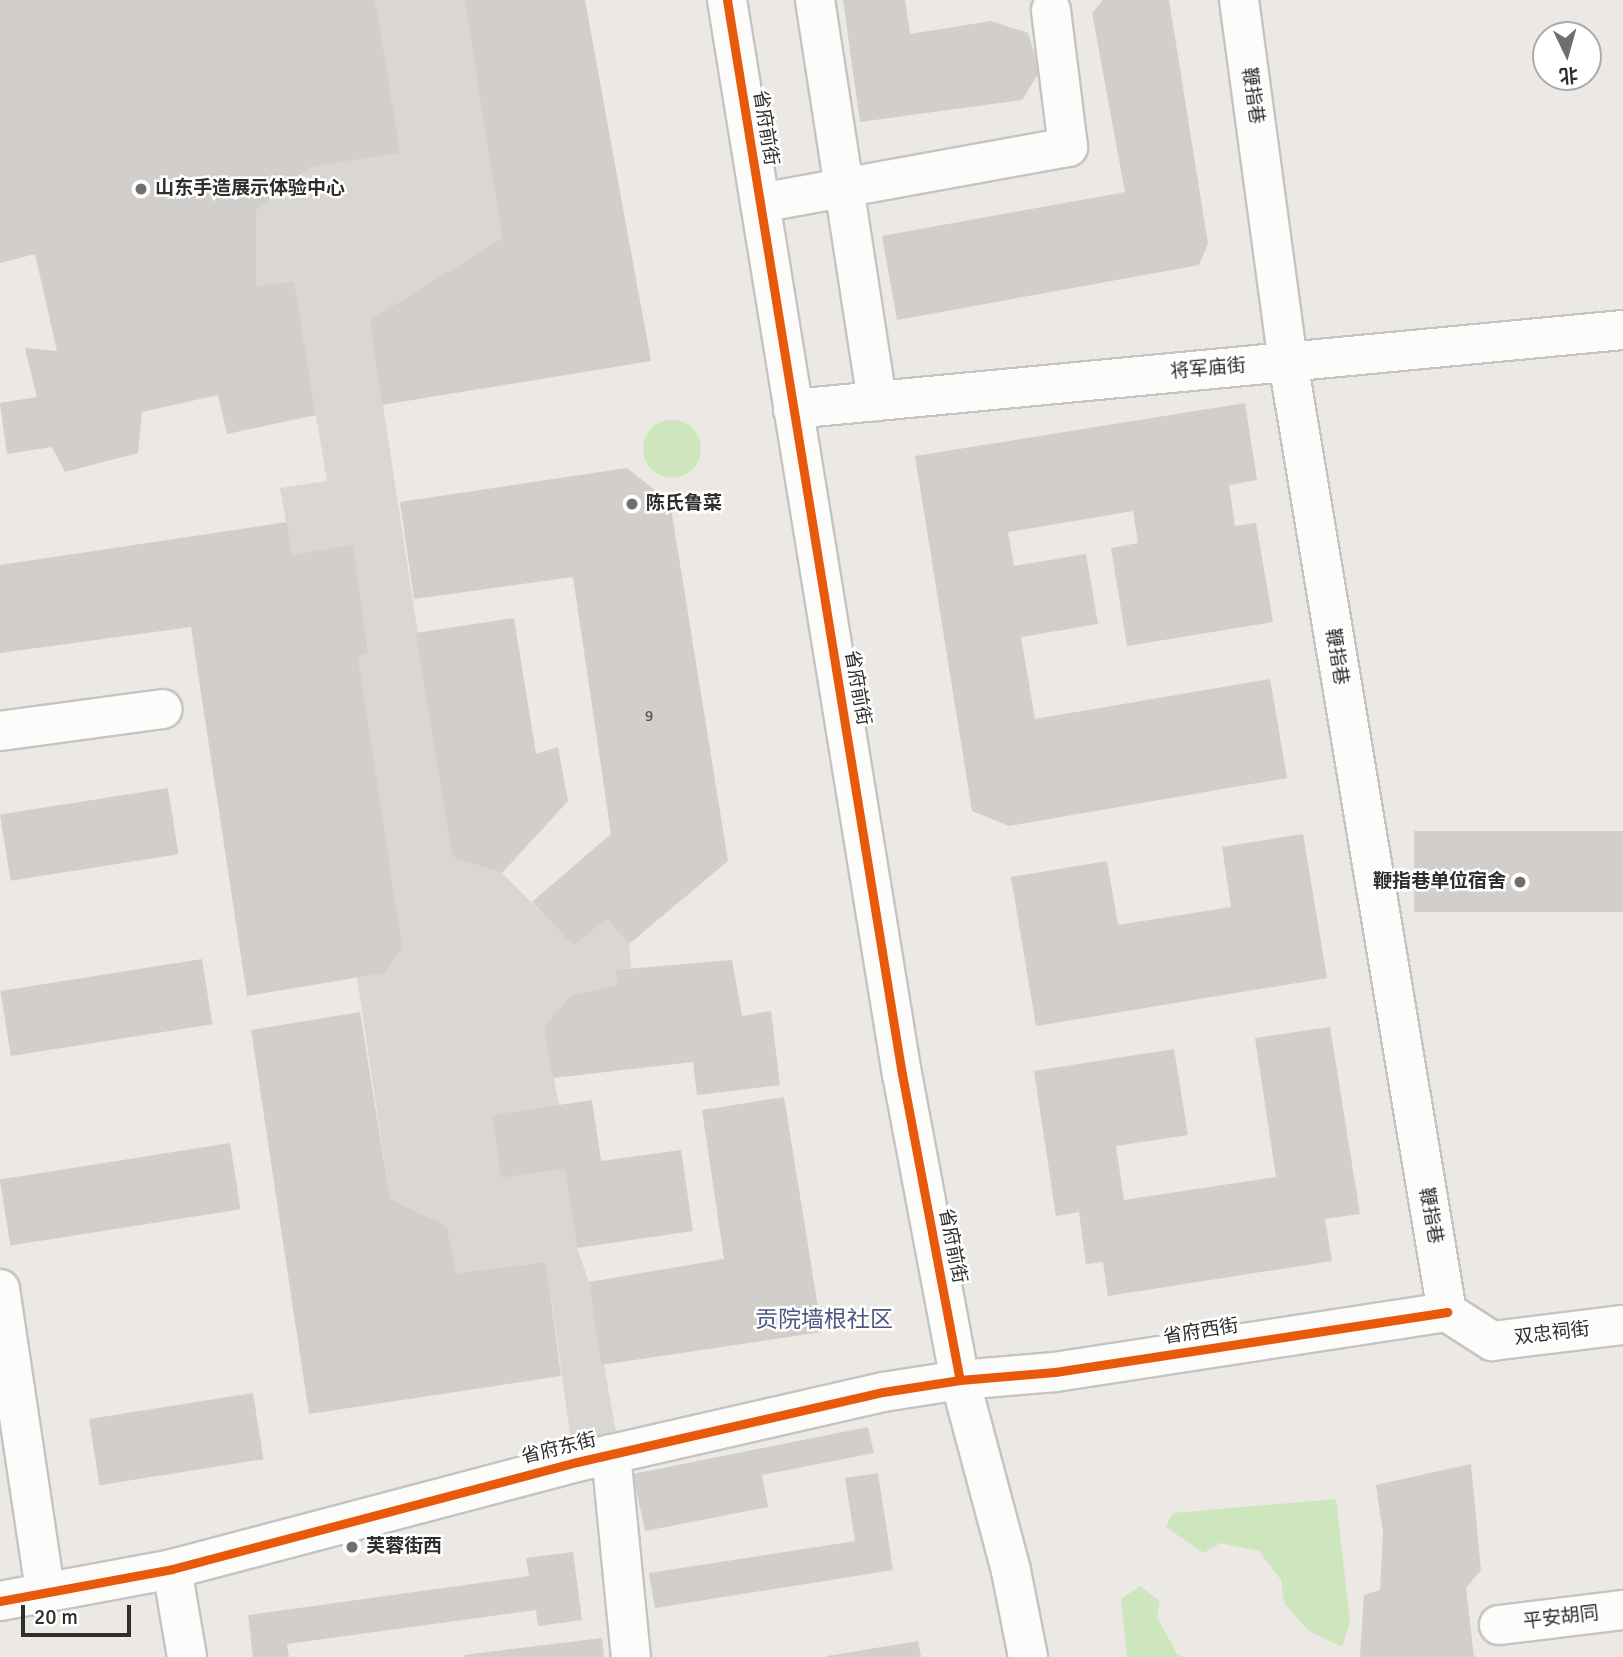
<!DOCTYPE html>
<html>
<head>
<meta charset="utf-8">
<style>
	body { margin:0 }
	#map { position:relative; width:1623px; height:1657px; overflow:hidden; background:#ece8e4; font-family:Signika,"Noto Sans SC",sans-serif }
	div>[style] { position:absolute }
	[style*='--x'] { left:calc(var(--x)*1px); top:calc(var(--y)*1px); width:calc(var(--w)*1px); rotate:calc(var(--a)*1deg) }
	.green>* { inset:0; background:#cee6be }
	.round { border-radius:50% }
	.plaza>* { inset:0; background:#dad6d2 }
	.building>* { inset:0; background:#d1cecb; transform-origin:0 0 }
	.roads { filter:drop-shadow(2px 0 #c5c4c5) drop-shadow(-2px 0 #c5c4c5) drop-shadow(0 2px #c5c4c5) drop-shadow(0 -2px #c5c4c5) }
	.minor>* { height:38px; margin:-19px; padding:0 19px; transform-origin:19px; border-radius:19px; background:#fcfcfb }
	.cycleway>* { height:9px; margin:-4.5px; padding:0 4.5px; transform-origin:4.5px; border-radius:4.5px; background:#e8590c }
	.dots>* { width:19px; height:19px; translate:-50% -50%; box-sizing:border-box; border:4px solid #fff; border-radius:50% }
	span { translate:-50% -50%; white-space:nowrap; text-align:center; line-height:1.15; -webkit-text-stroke:5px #fff; paint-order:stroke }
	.number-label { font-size:16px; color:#585857 }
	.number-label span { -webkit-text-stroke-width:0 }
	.street-label { font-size:19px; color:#2e2e2e }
	.poi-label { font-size:19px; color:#2e2e2e; font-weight:700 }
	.left { translate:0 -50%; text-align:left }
	.right { translate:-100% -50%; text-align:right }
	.quarter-label { font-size:23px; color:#4d5680 }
	.north { position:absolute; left:1532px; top:21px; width:70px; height:70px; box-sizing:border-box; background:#fff; border:2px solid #ababab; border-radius:50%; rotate:175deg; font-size:19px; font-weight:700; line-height:28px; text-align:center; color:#2e2e2e }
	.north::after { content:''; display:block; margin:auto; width:24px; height:32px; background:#706f6e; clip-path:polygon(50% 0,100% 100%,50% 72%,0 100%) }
	.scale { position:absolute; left:21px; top:1605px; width:110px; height:32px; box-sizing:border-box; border:4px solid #2e2e2e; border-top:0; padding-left:9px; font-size:21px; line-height:24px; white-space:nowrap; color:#2e2e2e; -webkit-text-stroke:5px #fff; paint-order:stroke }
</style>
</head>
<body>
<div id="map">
	<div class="green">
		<div class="round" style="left:643px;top:420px;width:58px;height:58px"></div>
		<div style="clip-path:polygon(1336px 1499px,1350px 1622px,1342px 1647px,1309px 1631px,1284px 1603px,1281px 1580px,1259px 1551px,1221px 1543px,1203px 1553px,1166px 1527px,1173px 1513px)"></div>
		<div style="clip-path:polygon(1140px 1586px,1160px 1601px,1157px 1617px,1177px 1654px,1183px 1657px,1127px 1657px,1121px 1599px)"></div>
	</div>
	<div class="plaza">
		<div style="clip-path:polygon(375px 0,466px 0,502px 238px,370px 320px,452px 857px,502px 873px,573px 944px,607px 919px,629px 944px,631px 968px,615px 970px,617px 985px,572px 995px,544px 1026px,559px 1105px,492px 1115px,501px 1178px,565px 1169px,577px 1248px,589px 1282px,618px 1443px,573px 1454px,546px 1262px,456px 1273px,447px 1226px,390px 1199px,357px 977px,401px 948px,358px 657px,368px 651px,353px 546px,292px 555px,280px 488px,327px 481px,294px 283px,256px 286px,256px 211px,310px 167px,399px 153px)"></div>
	</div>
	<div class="building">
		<div style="clip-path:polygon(0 0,375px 0,400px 153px,310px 167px,256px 211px,256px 286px,294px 282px,316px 415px,227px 434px,218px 395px,142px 412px,138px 453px,65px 472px,52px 447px,7px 454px,0 403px,37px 397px,25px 348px,57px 351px,35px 254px,0 263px)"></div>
		<div style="clip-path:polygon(465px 0,585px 0,651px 361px,382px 405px,370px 320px,502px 238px)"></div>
		<div style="clip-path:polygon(843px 0,905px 0,910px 34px,991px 21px,1028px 33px,1040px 71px,1022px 100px,860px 122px)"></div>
		<div style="clip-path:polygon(1103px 0,1169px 0,1208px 244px,1199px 265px,897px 320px,882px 236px,1125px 192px,1092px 13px)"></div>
		<div style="clip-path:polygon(1245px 403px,1257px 480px,1229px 485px,1235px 526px,1256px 523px,1273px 622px,1127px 646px,1111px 548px,1138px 543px,1133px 511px,1008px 532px,1014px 566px,1086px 554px,1098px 624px,1021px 637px,1035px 719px,1270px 679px,1287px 778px,1009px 826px,972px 811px,915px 456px)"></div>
		<div style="clip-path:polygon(627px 468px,670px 502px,728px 861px,629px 944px,607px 919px,573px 945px,532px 902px,611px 834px,573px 577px,414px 599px,400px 502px)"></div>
		<div style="clip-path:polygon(287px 522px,292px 555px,353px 545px,368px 652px,358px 657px,402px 948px,384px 973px,247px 996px,191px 627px,0 653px,0 565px)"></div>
		<div style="clip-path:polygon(514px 618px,536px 754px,558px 747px,568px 801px,502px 873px,452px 857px,416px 633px)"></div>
		<div style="left:168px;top:788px;width:67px;height:170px;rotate:81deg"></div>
		<div style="left:1623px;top:831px;width:81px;height:209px;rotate:90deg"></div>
		<div style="clip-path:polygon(1303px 834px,1327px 978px,1036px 1026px,1011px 877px,1107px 861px,1118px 925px,1231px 907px,1222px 847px)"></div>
		<div style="left:202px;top:959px;width:66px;height:204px;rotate:81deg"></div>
		<div style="clip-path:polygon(732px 960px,742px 1016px,771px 1011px,780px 1085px,697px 1095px,693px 1062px,553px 1078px,544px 1026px,572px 995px,617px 985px,615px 970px)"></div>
		<div style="clip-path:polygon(360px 1012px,390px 1199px,447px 1226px,456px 1273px,546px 1262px,561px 1376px,309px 1414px,251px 1030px)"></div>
		<div style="clip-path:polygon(1330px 1027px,1360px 1214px,1325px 1219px,1332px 1261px,1108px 1296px,1103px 1262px,1086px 1264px,1079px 1212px,1056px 1216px,1034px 1071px,1174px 1049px,1188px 1135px,1116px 1146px,1124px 1200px,1276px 1177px,1255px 1038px)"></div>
		<div style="clip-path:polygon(784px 1097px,822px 1332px,601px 1365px,589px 1282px,724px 1259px,702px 1110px)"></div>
		<div style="clip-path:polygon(592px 1100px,601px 1161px,681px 1150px,693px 1231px,577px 1248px,565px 1169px,501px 1178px,492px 1115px)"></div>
		<div style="left:230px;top:1143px;width:67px;height:233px;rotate:81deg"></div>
		<div style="left:253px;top:1393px;width:67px;height:166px;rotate:81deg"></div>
		<div style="clip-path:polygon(868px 1427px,874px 1453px,762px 1475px,768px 1507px,645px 1531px,633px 1474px)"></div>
		<div style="clip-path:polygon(1471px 1464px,1481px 1570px,1466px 1588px,1474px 1657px,1360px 1657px,1364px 1595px,1380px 1590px,1383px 1533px,1376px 1485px)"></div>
		<div style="clip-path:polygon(878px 1473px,893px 1570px,655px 1608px,649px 1573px,855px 1541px,845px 1478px)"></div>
		<div style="clip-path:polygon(573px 1552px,582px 1620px,538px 1626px,536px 1610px,287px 1644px,289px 1657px,253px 1657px,248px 1615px,529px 1576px,526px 1558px)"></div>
		<div style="clip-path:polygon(602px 1638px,604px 1657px,464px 1657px,464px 1655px)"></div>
		<div style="clip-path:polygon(918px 1641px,921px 1657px,827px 1657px,827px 1656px)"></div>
	</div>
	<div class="roads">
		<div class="minor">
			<div style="--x:727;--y:0;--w:1088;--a:80.75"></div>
			<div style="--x:902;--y:1074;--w:311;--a:79.3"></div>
			<div style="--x:960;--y:1380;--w:198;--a:75"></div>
			<div style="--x:1011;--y:1571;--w:88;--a:78.8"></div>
			<div style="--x:815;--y:0;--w:406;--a:81.2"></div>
			<div style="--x:1239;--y:0;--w:365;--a:82.3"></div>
			<div style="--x:1288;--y:362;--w:963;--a:80.5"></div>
			<div style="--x:760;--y:203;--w:313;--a:-10.3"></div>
			<div style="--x:1068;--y:147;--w:138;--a:-97.1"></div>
			<div style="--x:793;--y:409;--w:834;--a:-5.44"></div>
			<div style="--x:0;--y:731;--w:164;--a:-7.7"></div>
			<div style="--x:0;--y:1289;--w:304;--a:81.5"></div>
			<div style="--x:1447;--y:1312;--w:54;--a:32.8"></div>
			<div style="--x:1492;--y:1341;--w:132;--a:-7"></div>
			<div style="--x:611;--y:1454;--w:204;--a:84.4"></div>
			<div style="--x:172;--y:1569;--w:89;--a:80.3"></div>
			<div style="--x:0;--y:1601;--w:175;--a:-10.5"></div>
			<div style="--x:172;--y:1569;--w:419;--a:-14.8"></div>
			<div style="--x:577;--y:1462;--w:314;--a:-12.9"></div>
			<div style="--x:883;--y:1392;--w:78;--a:-8.9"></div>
			<div style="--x:960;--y:1380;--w:95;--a:-4.8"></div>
			<div style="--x:1055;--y:1372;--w:397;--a:-8.7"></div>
			<div style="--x:1499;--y:1625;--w:125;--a:-6.9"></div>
		</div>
	</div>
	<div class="cycleway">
		<div style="--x:727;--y:0;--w:1088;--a:80.75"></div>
		<div style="--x:902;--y:1074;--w:311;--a:79.3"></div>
		<div style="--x:0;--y:1601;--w:175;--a:-10.5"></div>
		<div style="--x:172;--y:1569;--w:419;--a:-14.8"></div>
		<div style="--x:577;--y:1462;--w:314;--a:-12.9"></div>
		<div style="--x:883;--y:1392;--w:78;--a:-8.9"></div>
		<div style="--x:960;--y:1380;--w:95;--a:-4.8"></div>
		<div style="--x:1055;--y:1372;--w:397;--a:-8.7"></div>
	</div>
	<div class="dots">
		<div style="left:141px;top:189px;background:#706f6e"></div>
		<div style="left:632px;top:504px;background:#706f6e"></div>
		<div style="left:1520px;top:882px;background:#706f6e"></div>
		<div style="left:352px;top:1547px;background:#706f6e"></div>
	</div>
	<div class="number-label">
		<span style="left:649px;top:716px">9</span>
	</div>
	<div class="street-label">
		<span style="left:1252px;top:96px;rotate:82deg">鞭指巷</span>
		<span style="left:765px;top:128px;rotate:81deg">省府前街</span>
		<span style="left:1208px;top:369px;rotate:-5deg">将军庙街</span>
		<span style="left:1336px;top:657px;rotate:81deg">鞭指巷</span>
		<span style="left:857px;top:688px;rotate:80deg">省府前街</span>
		<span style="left:1430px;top:1216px;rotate:80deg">鞭指巷</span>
		<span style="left:952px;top:1246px;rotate:79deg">省府前街</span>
		<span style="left:1201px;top:1332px;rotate:-9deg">省府西街</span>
		<span style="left:1552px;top:1334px;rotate:-7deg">双忠祠街</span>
		<span style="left:559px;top:1449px;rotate:-14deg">省府东街</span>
		<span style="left:1561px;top:1618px;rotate:-7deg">平安胡同</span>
	</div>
	<div class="poi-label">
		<span class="left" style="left:155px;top:189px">山东手造展示体验中心</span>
		<span class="left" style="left:646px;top:504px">陈氏鲁菜</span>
		<span class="right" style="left:1506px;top:882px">鞭指巷单位宿舍</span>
		<span class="left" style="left:366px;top:1547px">芙蓉街西</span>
	</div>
	<div class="quarter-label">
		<span style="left:824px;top:1320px">贡院墙根社区</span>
	</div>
	<div class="north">北</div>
	<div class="scale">20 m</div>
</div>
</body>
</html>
